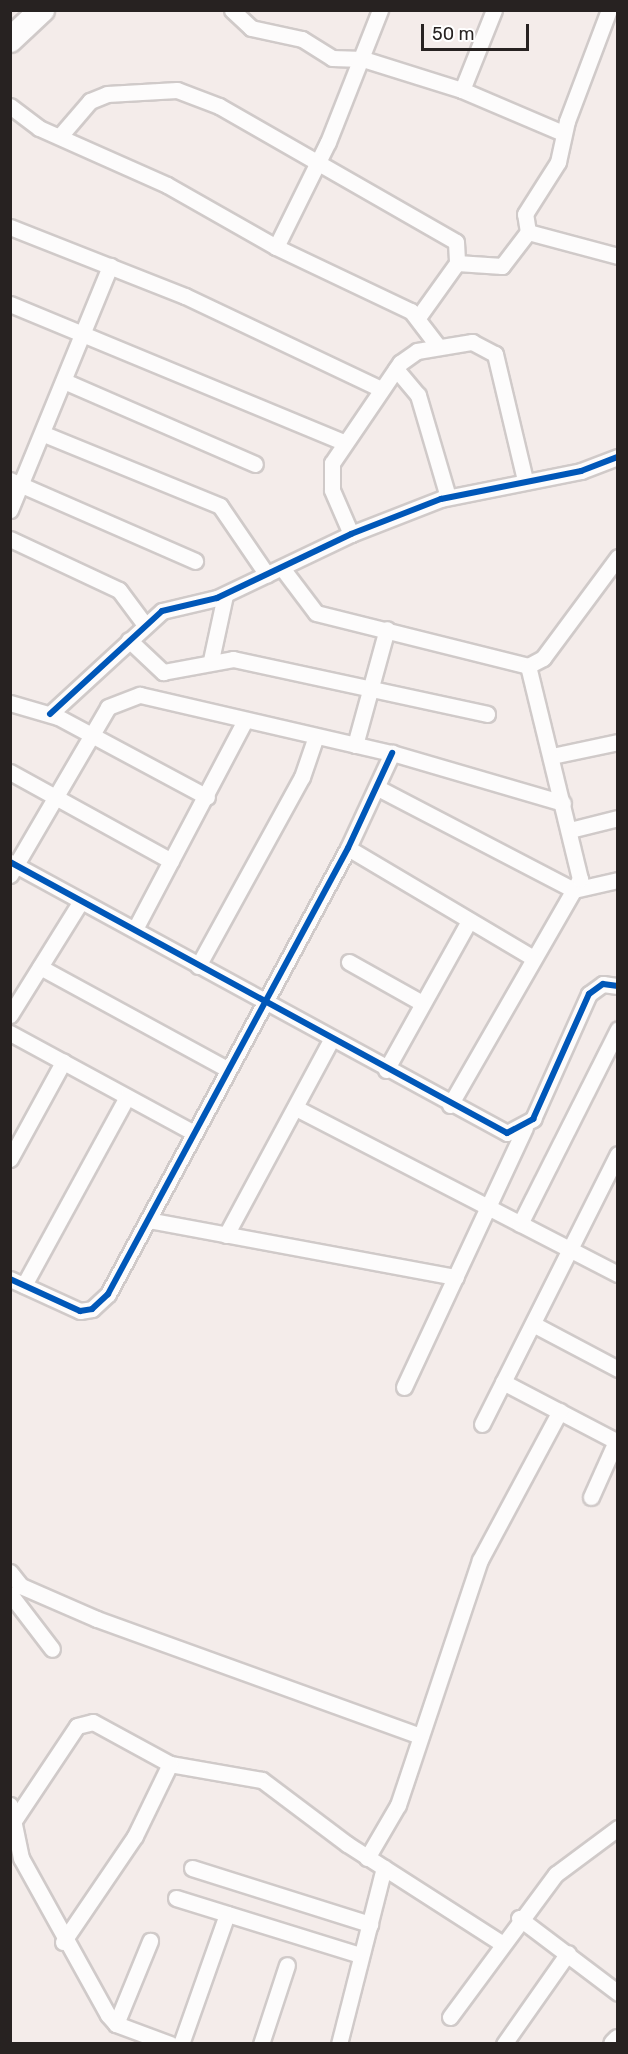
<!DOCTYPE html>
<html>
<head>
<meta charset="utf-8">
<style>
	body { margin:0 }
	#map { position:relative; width:628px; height:2054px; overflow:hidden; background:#f4ecea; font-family:Rubik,sans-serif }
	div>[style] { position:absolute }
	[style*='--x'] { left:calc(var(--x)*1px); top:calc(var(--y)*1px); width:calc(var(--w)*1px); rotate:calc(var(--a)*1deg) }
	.roads { filter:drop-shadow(2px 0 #d0cac9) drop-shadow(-2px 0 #d0cac9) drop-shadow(0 2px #d0cac9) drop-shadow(0 -2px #d0cac9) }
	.street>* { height:15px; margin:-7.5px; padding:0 7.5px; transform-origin:7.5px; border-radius:7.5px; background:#fdfcfc }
	.secondary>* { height:21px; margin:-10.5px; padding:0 10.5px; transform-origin:10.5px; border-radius:10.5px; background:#fdfcfc }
	.primary>* { height:24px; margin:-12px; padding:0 12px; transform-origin:12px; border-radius:12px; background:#fdfcfc }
	.cycleway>* { height:6px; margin:-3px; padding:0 3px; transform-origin:3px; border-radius:3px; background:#0057b8 }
	span { translate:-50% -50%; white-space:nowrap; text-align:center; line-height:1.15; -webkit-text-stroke:6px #fff; paint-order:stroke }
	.frame { position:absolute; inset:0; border:12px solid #272221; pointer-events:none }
	.scale { position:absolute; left:421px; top:24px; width:108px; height:27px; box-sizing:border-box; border:3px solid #272221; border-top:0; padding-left:8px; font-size:18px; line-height:21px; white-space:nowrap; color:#272221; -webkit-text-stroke:4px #fff; paint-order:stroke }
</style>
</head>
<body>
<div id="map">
	<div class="roads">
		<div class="street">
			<div style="--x:232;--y:10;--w:26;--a:43"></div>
			<div style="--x:251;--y:28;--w:52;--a:12.2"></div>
			<div style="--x:302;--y:39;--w:36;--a:32"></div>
			<div style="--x:332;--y:58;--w:31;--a:2"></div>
			<div style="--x:363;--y:59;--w:104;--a:17.4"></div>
			<div style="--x:462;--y:90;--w:110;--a:23.1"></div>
			<div style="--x:462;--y:90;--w:86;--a:-68.2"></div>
			<div style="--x:10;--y:106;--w:36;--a:37"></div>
			<div style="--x:39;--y:128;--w:140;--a:24"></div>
			<div style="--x:167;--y:185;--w:125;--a:29.6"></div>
			<div style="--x:276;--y:247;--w:149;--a:25.4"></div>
			<div style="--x:411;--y:311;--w:43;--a:52.6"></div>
			<div style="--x:60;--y:136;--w:46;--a:-49.4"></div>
			<div style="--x:90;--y:101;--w:18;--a:-22"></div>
			<div style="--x:107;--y:94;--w:70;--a:-3.3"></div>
			<div style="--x:177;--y:90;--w:45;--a:20.9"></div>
			<div style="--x:219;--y:106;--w:273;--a:29.8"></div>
			<div style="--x:456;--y:242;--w:21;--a:87"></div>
			<div style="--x:457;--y:263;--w:65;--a:125.6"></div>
			<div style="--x:10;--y:227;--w:188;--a:21.5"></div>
			<div style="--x:185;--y:296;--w:217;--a:25.4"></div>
			<div style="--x:528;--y:232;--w:18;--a:-99"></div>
			<div style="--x:525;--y:214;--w:62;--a:-57.6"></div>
			<div style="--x:558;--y:162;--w:42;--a:-77.6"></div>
			<div style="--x:567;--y:121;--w:119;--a:-69.3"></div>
			<div style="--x:276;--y:247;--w:117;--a:-63.7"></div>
			<div style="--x:328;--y:142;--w:142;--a:-68.5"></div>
			<div style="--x:457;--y:263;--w:45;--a:3.8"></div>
			<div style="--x:502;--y:266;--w:43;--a:-52.6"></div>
			<div style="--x:528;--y:232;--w:93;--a:14.9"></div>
			<div style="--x:10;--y:304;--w:360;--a:22.5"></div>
			<div style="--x:396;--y:369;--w:34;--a:50"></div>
			<div style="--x:418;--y:395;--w:106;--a:73.6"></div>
			<div style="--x:64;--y:381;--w:208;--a:23.5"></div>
			<div style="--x:44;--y:434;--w:190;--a:22.2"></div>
			<div style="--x:220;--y:506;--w:83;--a:55.7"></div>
			<div style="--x:10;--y:480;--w:202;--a:23.6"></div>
			<div style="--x:10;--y:510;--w:264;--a:-67.7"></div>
			<div style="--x:351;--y:534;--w:48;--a:-113.4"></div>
			<div style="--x:332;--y:490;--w:27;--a:-90"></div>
			<div style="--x:332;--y:463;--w:121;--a:-55.8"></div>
			<div style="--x:400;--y:363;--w:21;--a:-35"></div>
			<div style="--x:417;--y:351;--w:56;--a:-9.3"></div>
			<div style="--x:472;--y:342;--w:26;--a:28"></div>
			<div style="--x:495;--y:354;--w:130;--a:76.6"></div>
			<div style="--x:10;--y:539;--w:120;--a:25.1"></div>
			<div style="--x:119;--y:590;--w:44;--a:53.4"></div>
			<div style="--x:282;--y:568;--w:56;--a:52.9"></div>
			<div style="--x:316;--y:613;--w:219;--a:14"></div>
			<div style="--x:528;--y:666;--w:17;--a:-28"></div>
			<div style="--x:543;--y:658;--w:126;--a:-53.4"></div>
			<div style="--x:129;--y:640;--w:47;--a:43.3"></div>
			<div style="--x:163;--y:672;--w:71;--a:-10.5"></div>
			<div style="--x:233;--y:659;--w:260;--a:12.2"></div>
			<div style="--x:211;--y:660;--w:66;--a:-77.8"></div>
			<div style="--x:10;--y:703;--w:50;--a:16.3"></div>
			<div style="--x:58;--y:717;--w:169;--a:28.2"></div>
			<div style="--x:50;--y:714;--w:152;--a:-42.6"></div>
			<div style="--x:162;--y:611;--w:57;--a:-13.3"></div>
			<div style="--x:217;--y:598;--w:148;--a:-25.5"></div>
			<div style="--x:351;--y:534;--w:97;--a:-21.3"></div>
			<div style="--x:441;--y:499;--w:143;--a:-11.3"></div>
			<div style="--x:581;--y:471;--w:40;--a:-21"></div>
			<div style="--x:355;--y:745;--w:120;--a:-74.6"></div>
			<div style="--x:552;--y:756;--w:67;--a:-12"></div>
			<div style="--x:10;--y:772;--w:184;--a:28.9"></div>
			<div style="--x:378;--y:788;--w:221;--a:27.5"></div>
			<div style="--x:574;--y:890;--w:45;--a:-12.8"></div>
			<div style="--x:570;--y:830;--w:49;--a:-14"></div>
			<div style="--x:348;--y:848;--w:215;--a:30.7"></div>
			<div style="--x:10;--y:862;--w:566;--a:28.6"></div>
			<div style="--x:507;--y:1133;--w:30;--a:-28"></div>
			<div style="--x:533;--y:1119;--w:137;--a:-65.9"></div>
			<div style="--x:589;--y:994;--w:17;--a:-36"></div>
			<div style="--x:603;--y:984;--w:15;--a:8"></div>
			<div style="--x:10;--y:875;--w:194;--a:-59.7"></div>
			<div style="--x:108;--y:707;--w:34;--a:-21"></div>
			<div style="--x:140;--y:695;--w:259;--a:13"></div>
			<div style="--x:392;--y:753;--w:178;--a:16.3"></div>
			<div style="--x:135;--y:929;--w:234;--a:-62.2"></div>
			<div style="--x:349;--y:962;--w:84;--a:29.3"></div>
			<div style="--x:198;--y:966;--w:216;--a:-61.2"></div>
			<div style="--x:302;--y:777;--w:40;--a:-71.1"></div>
			<div style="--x:40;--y:967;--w:211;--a:28.6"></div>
			<div style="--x:10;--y:1015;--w:134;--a:-58.1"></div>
			<div style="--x:10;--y:1033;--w:207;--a:28.5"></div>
			<div style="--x:386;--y:1070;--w:171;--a:-60.9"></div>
			<div style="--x:450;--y:1105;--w:261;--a:-60.1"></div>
			<div style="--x:580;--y:879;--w:219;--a:-103.7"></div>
			<div style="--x:296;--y:1108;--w:362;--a:27.3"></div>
			<div style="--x:10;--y:1159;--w:111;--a:-61.3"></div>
			<div style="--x:148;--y:1220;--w:313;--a:10.5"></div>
			<div style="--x:520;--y:1224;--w:218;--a:-63.3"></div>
			<div style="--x:226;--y:1235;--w:221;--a:-61.7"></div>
			<div style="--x:10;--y:1279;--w:77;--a:24.6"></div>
			<div style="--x:80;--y:1311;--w:12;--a:-9"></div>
			<div style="--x:92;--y:1309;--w:22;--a:-43"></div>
			<div style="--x:108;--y:1294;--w:506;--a:-61.71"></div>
			<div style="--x:348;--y:848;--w:105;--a:-65.1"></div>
			<div style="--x:24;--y:1285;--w:214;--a:-61.3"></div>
			<div style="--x:533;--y:1324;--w:96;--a:27.9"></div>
			<div style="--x:503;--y:1382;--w:130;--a:27.6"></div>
			<div style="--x:404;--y:1387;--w:286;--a:-65"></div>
			<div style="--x:482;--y:1424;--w:302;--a:-63.3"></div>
			<div style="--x:591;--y:1497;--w:61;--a:-65.9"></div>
			<div style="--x:10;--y:1572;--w:18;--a:52"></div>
			<div style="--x:21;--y:1586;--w:83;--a:23.5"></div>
			<div style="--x:97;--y:1619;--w:344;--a:19.9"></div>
			<div style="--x:10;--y:1594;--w:69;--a:52.6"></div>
			<div style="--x:10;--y:1805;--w:54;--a:78.3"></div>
			<div style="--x:21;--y:1858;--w:179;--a:61"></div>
			<div style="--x:108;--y:2015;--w:12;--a:48"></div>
			<div style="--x:116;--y:2024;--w:58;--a:20.3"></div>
			<div style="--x:13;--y:1822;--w:115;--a:-56.3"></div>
			<div style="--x:77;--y:1726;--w:16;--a:-14"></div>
			<div style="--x:93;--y:1722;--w:88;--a:28.6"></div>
			<div style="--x:170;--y:1764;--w:93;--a:9.9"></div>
			<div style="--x:262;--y:1780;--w:106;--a:37"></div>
			<div style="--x:347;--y:1844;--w:183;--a:32.7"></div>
			<div style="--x:367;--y:1858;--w:61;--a:-59.7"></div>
			<div style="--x:398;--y:1805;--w:258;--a:-71.5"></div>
			<div style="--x:480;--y:1560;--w:169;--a:-61.8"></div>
			<div style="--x:192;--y:1868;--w:187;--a:17.5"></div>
			<div style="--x:176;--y:1898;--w:193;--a:17.2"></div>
			<div style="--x:519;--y:1918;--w:124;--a:37.1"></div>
			<div style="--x:63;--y:1942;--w:128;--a:-55.8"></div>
			<div style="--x:135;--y:1836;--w:80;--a:-64.1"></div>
			<div style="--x:450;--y:2017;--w:178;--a:-53.5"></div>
			<div style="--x:556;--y:1874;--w:77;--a:-36.6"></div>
			<div style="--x:116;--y:2024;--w:90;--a:-67.7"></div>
			<div style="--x:181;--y:2044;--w:138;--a:-70.5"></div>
			<div style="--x:261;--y:2044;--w:83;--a:-71.8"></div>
			<div style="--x:339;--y:2044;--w:182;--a:-75.7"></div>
			<div style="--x:504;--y:2044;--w:111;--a:-54.9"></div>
		</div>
		<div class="secondary">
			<div style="--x:614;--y:2044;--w:6;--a:-45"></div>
		</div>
		<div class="primary">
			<div style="--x:10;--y:40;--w:44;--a:-43.2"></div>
		</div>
	</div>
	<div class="cycleway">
		<div style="--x:50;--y:714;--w:152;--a:-42.6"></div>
		<div style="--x:162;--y:611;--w:57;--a:-13.3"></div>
		<div style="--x:217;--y:598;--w:148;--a:-25.5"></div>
		<div style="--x:351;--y:534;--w:97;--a:-21.3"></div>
		<div style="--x:441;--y:499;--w:143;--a:-11.3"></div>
		<div style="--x:581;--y:471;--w:40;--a:-21"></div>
		<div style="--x:10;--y:862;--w:566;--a:28.6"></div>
		<div style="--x:507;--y:1133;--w:30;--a:-28"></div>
		<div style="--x:533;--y:1119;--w:137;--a:-65.9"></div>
		<div style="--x:589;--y:994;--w:17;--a:-36"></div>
		<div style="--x:603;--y:984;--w:15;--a:8"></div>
		<div style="--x:10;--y:1279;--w:77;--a:24.6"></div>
		<div style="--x:80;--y:1311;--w:12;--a:-9"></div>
		<div style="--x:92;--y:1309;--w:22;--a:-43"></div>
		<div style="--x:108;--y:1294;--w:506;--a:-61.71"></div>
		<div style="--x:348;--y:848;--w:105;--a:-65.1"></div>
	</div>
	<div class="frame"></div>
	<div class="scale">50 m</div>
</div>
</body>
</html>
